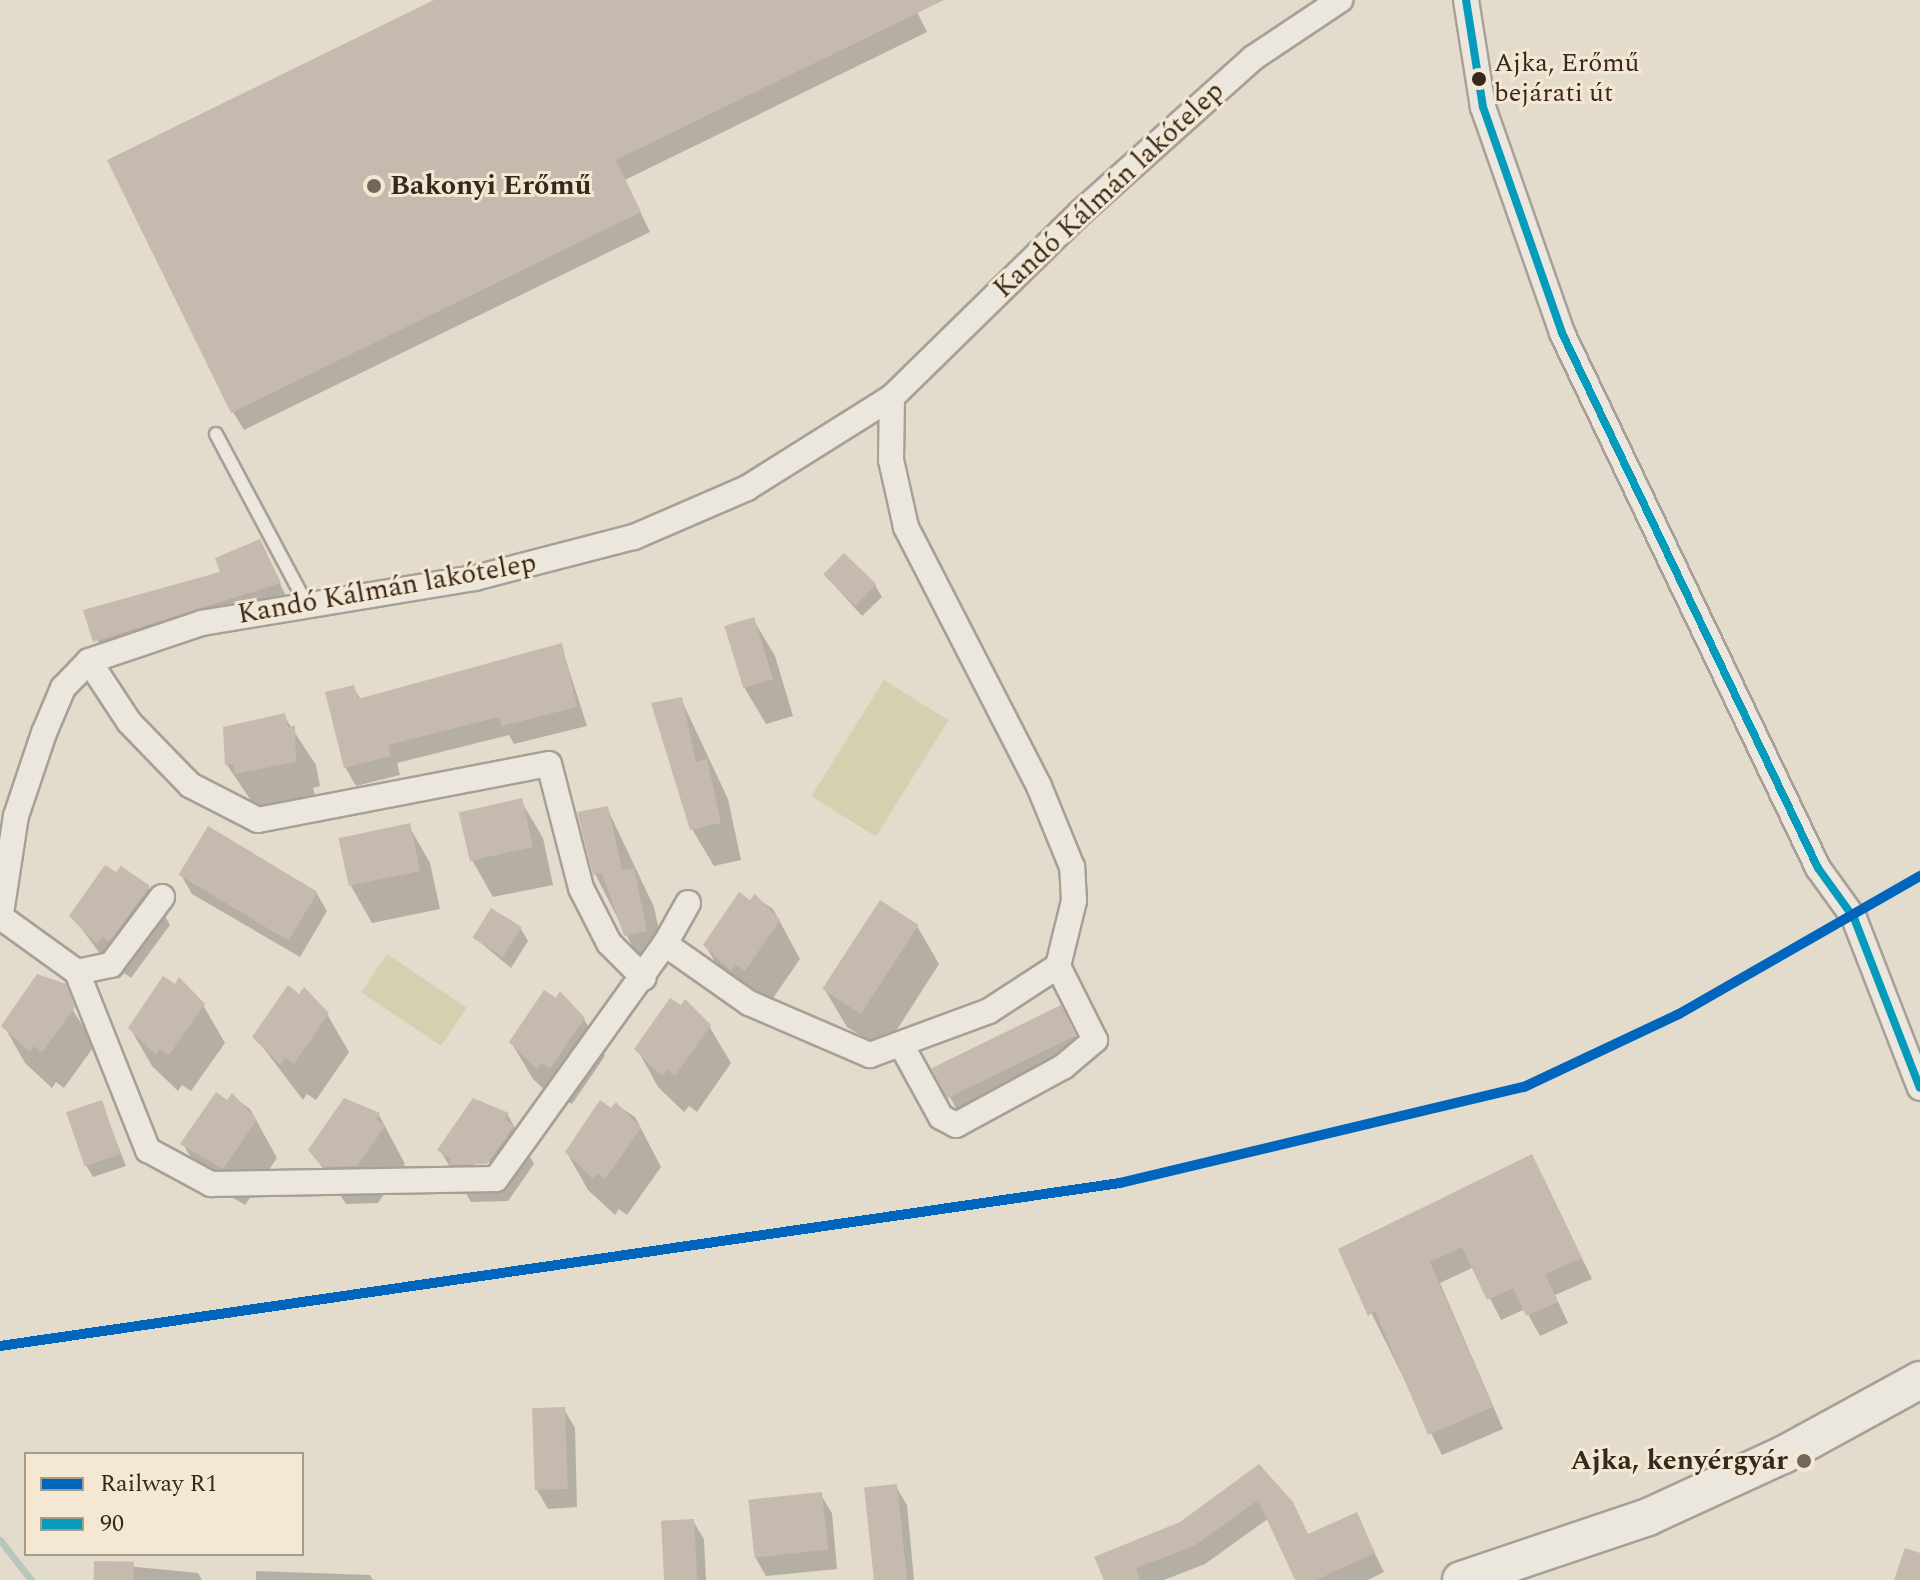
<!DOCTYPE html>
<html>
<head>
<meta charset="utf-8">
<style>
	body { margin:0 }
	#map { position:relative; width:1920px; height:1580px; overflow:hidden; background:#e3dbcc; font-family:Spectral,serif }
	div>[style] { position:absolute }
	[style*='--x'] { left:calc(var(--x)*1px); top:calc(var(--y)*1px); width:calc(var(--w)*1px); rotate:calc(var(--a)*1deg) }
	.green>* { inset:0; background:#d3d1af; transform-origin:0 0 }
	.shadow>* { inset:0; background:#0003 }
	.stream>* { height:7px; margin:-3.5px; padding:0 3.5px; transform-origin:3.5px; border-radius:3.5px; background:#b8c7bd }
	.building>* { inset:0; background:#c6b9ad; transform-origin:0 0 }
	.roads { filter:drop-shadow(2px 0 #a8a096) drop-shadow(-2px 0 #a8a096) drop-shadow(0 2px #a8a096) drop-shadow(0 -2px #a8a096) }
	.lane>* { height:12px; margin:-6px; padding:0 6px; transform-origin:6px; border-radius:6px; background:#ebe6de }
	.street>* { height:24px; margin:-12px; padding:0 12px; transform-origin:12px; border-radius:12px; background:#ebe6de }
	.secondary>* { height:36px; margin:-18px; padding:0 18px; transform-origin:18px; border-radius:18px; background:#ebe6de }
	.bus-1>* { height:8px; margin:-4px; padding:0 4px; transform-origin:4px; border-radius:4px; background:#059cbc }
	.rail-1>* { height:10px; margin:-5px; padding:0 5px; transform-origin:5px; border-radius:5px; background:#0065bd }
	.dots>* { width:22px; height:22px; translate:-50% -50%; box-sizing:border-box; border:4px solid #f4e8d2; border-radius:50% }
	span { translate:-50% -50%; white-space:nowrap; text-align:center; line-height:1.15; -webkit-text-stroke:6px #f4e8d2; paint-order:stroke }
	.bus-label { font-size:26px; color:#36281e }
	.left { translate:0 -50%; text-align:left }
	.poi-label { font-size:28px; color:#36281e; font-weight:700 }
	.right { translate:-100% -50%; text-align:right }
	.street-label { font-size:28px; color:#36281e }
	.legend { position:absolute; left:24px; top:1452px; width:280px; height:104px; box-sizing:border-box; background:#f4e8d2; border:2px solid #a89b8a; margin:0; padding:10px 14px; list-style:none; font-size:24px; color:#36281e }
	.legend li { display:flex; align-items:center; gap:16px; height:40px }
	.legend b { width:40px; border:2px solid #a89b8a }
</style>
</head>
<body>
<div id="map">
	<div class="green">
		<div style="left:884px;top:680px;width:76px;height:137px;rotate:32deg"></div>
		<div style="left:387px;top:954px;width:96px;height:46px;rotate:34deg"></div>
	</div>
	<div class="shadow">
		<div style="clip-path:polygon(439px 0,911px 0,927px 32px,625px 180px,650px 232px,244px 430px,233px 412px)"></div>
		<div style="clip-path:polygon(259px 541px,289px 602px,106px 660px,86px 611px,222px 574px)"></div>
		<div style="clip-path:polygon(825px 575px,875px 585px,882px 597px,862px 616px)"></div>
		<div style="clip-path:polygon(753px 619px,775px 656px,793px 716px,766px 724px,744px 687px)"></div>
		<div style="clip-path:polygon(561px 645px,587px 726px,514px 744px,509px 735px,397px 763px,400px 775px,356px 786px,345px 767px,353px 687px,361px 700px)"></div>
		<div style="clip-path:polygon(681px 699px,728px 799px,741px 860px,714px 866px,692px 829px)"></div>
		<div style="clip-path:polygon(284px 716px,316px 765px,320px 786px,313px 788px,316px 799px,258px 811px,227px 765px,225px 728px)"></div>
		<div style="clip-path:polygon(521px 801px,543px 838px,553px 885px,493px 897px,472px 860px)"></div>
		<div style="clip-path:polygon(607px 808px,654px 907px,667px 968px,645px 971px,595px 874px)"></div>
		<div style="clip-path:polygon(409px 826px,430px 863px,440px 909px,372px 923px,351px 886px)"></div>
		<div style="clip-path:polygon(181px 875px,316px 892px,327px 911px,300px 957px,192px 894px)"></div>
		<div style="clip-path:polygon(149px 888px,170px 925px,131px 978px,124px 973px,119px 979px,72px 916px)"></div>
		<div style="clip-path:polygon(755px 897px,773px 909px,800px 959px,767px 1007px,727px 982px,705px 945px)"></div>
		<div style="clip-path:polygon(917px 926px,939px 964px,884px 1050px,847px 1027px,825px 990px)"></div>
		<div style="clip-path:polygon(521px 929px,528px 941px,511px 968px,475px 938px)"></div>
		<div style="clip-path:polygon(53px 979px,95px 1045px,64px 1088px,56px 1082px,52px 1088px,25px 1063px,4px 1026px)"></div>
		<div style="clip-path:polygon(203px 1005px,225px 1043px,191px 1091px,182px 1085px,178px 1091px,152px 1066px,130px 1028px)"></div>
		<div style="clip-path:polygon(327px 1014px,349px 1052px,316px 1100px,307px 1094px,303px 1100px,255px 1037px)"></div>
		<div style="clip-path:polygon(584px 1019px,605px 1056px,572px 1104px,563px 1099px,559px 1104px,533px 1079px,511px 1042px)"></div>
		<div style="clip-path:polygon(709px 1026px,731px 1063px,697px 1112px,689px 1106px,684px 1112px,658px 1087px,637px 1049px)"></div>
		<div style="clip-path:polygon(1071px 1027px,1085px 1056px,962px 1119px,934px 1068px)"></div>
		<div style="clip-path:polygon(232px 1096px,250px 1109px,277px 1158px,245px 1205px,204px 1181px,183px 1144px)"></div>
		<div style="clip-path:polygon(101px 1102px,126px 1166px,93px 1177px,86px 1165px)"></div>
		<div style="clip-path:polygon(617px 1105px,635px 1117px,661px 1167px,627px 1215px,619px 1209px,615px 1215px,588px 1190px,567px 1153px)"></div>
		<div style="clip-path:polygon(379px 1115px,405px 1164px,378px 1203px,346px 1204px,311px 1150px)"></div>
		<div style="clip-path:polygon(evenodd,508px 1115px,534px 1164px,508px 1201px,471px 1202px,440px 1150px,508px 1115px,474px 1162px,497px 1162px,497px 1166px,474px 1166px,474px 1162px)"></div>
		<div style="clip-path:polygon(1543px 1177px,1592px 1279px,1555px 1295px,1568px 1323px,1540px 1336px,1525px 1309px,1501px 1320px,1474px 1267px,1440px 1283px,1503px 1429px,1442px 1455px,1340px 1250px)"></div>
		<div style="clip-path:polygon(564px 1409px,575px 1428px,577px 1507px,548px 1509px,537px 1490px,534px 1411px)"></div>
		<div style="clip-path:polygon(1258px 1467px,1309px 1536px,1356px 1515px,1384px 1572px,1368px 1580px,1297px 1580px,1269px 1518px,1205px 1564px,1164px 1580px,1106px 1580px)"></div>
		<div style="clip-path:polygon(896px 1487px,907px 1505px,914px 1580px,875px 1580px)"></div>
		<div style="clip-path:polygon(821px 1495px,832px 1513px,837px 1569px,766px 1576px,755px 1557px)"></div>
		<div style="clip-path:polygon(693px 1521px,704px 1539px,706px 1580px,666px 1580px)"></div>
		<div style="clip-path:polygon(96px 1563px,198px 1573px,202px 1580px,96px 1580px)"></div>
		<div style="clip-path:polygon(256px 1571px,370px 1575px,373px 1580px,256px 1580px)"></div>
	</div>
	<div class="stream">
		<div style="--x:0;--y:1540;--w:51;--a:52.2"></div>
	</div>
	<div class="building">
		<div style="clip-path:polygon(434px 0,944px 0,616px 160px,641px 212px,231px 413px,107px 160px)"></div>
		<div style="clip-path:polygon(260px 539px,281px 583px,93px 642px,83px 610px,220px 572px,215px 558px)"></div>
		<div style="left:844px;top:553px;width:45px;height:30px;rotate:44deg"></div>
		<div style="left:754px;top:617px;width:65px;height:31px;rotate:73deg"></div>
		<div style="clip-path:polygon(562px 643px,577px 707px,502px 726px,499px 717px,388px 745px,391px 756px,344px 768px,325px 692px,354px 685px,358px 699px)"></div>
		<div style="clip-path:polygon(682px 697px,696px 762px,707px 759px,721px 823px,690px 830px,651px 703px)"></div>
		<div style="clip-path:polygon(285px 713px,288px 727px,295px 725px,296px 762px,235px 774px,233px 764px,225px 765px,223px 727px)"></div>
		<div style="left:522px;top:798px;width:50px;height:65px;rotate:77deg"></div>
		<div style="clip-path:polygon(608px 806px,622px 870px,634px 868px,647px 931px,624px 936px,602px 873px,593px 875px,577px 812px)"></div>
		<div style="left:410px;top:823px;width:49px;height:73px;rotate:78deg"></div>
		<div style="left:208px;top:826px;width:128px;height:57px;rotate:31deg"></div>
		<div style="clip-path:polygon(105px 865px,116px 872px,121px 866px,150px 886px,109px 942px,102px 937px,97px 944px,69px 916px)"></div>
		<div style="clip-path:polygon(739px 892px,750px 900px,755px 894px,780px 920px,745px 971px,736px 965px,731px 971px,703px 945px)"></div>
		<div style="left:880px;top:900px;width:46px;height:106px;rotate:33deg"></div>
		<div style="left:491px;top:908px;width:36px;height:35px;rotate:32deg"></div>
		<div style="clip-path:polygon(37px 974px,66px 984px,75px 1007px,42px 1052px,34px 1046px,30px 1052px,1px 1026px)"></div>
		<div style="clip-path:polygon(163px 976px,175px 984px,179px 977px,205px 1004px,169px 1055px,160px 1049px,156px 1055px,128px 1028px)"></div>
		<div style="clip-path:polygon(288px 985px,299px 994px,304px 987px,329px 1013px,294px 1064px,285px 1058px,281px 1065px,252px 1037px)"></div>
		<div style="clip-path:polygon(544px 990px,556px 998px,560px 991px,585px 1018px,550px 1068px,541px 1063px,537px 1069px,509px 1042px)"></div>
		<div style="clip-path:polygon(670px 998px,681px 1005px,685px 999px,711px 1025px,675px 1076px,667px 1070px,662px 1076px,634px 1049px)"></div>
		<div style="left:1061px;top:1005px;width:34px;height:144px;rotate:64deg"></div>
		<div style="clip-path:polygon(216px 1092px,227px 1100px,232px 1093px,257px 1120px,223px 1169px,180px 1144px)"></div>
		<div style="clip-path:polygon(344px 1098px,380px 1113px,376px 1119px,385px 1126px,357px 1166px,322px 1167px,308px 1150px)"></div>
		<div style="clip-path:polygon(473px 1098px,509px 1113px,505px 1119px,514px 1126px,487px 1164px,448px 1165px,451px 1159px,437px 1150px)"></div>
		<div style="left:102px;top:1100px;width:57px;height:38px;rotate:71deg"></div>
		<div style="clip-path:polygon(600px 1100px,611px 1108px,616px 1102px,641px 1128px,605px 1179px,597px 1173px,593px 1179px,565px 1152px)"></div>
		<div style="clip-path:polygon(1532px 1154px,1582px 1258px,1545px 1274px,1558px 1302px,1526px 1316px,1513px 1288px,1487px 1300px,1462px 1247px,1430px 1262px,1493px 1407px,1428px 1435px,1375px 1311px,1368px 1316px,1338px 1249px)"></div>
		<div style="left:565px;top:1407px;width:82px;height:33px;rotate:88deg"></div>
		<div style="clip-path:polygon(1259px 1464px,1293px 1502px,1308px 1534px,1357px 1512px,1375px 1553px,1316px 1580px,1295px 1580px,1258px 1500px,1194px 1546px,1136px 1568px,1140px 1580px,1104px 1580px,1094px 1557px,1180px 1522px)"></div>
		<div style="left:897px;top:1484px;width:97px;height:33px;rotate:84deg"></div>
		<div style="left:822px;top:1492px;width:58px;height:74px;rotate:84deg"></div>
		<div style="left:694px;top:1519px;width:61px;height:33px;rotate:87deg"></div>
		<div style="clip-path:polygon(1905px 1548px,1920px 1553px,1920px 1580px,1894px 1580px)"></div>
		<div style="left:94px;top:1561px;width:40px;height:19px;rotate:1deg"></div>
	</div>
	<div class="roads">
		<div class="lane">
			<div style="--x:216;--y:434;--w:194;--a:62"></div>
		</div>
		<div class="street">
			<div style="--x:1466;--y:0;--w:108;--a:81"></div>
			<div style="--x:1483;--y:107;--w:239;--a:70.7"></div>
			<div style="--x:1562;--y:333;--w:593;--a:64.43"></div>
			<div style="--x:1818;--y:868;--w:62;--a:54.2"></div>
			<div style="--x:1854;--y:918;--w:182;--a:68.8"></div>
			<div style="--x:89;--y:661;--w:73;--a:56.7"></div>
			<div style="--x:129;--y:722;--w:88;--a:45.9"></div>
			<div style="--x:190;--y:785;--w:76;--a:27.2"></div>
			<div style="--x:258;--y:820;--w:296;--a:-10.9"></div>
			<div style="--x:549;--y:764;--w:128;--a:75.5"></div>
			<div style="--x:581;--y:888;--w:62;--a:63"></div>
			<div style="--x:609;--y:943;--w:49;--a:45"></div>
			<div style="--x:2;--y:918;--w:92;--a:35.8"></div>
			<div style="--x:77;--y:972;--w:192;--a:68.3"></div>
			<div style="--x:148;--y:1150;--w:72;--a:28.4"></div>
			<div style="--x:211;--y:1184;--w:285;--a:-1"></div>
			<div style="--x:496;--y:1179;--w:289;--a:-54.3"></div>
			<div style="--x:665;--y:944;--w:103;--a:35.1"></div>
			<div style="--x:749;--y:1003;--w:132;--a:23.3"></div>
			<div style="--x:870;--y:1055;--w:127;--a:-20.3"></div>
			<div style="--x:989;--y:1011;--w:82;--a:-33.1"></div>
			<div style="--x:1058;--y:966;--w:67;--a:-76.2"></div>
			<div style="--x:1074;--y:901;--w:34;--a:-93"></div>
			<div style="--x:1072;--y:867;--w:87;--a:-112.2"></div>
			<div style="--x:1039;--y:786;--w:291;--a:-117.2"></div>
			<div style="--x:906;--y:527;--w:69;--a:-102.6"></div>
			<div style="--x:891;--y:460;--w:63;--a:-89.1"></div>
			<div style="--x:0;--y:920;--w:105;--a:-81.3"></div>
			<div style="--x:16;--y:816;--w:88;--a:-71.4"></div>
			<div style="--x:44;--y:733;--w:49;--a:-67.1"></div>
			<div style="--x:63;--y:688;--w:37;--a:-46"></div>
			<div style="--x:89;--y:661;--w:119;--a:-18.6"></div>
			<div style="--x:202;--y:623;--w:277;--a:-9.4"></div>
			<div style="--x:475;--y:578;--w:164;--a:-14.5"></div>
			<div style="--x:634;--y:537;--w:123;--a:-23.4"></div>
			<div style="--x:747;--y:488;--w:171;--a:-32.1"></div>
			<div style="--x:892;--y:397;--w:264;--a:-44.4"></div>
			<div style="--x:1081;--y:212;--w:231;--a:-41.8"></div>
			<div style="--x:1253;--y:58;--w:105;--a:-33.7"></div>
			<div style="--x:665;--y:944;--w:47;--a:-60.7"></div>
			<div style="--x:77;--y:972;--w:35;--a:-12"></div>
			<div style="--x:111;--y:965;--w:85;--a:-53.1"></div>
			<div style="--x:903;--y:1048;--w:79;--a:61.2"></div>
			<div style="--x:941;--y:1117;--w:17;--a:28"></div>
			<div style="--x:956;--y:1125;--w:122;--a:-28.5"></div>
			<div style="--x:1063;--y:1067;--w:42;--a:-40.2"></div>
			<div style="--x:1095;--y:1040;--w:83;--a:-116.6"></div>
		</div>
		<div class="secondary">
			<div style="--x:1461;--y:1580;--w:197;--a:-18.6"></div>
			<div style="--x:1648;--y:1517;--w:149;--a:-24.7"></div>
			<div style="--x:1783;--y:1455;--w:156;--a:-28.7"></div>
		</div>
	</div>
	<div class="bus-1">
		<div style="--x:1466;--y:0;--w:108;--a:81"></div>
		<div style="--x:1483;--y:107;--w:239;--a:70.7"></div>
		<div style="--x:1562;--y:333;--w:593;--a:64.43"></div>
		<div style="--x:1818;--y:868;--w:62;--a:54.2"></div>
		<div style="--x:1854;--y:918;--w:182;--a:68.8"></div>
	</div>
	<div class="rail-1">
		<div style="--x:0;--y:1346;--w:1132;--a:-8.28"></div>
		<div style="--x:1120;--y:1183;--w:415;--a:-13.4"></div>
		<div style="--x:1524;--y:1087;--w:171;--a:-25.2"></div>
		<div style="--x:1679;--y:1014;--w:278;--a:-29.8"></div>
	</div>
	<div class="dots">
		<div style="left:1479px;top:79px;background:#36281e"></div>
		<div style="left:374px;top:186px;background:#73675b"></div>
		<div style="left:1804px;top:1461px;background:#73675b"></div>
	</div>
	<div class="bus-label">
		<span class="left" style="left:1494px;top:79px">Ajka, Erőmű<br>bejárati út</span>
	</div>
	<div class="poi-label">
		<span class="left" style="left:390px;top:186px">Bakonyi Erőmű</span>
		<span class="right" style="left:1788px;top:1461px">Ajka, kenyérgyár</span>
	</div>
	<div class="street-label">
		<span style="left:1109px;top:190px;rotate:-43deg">Kandó Kálmán lakótelep</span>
		<span style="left:387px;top:589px;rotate:-10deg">Kandó Kálmán lakótelep</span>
	</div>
	<ul class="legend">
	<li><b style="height:10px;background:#0065bd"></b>Railway R1</li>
	<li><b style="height:10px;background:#059cbc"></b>90</li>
	</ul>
</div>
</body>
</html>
